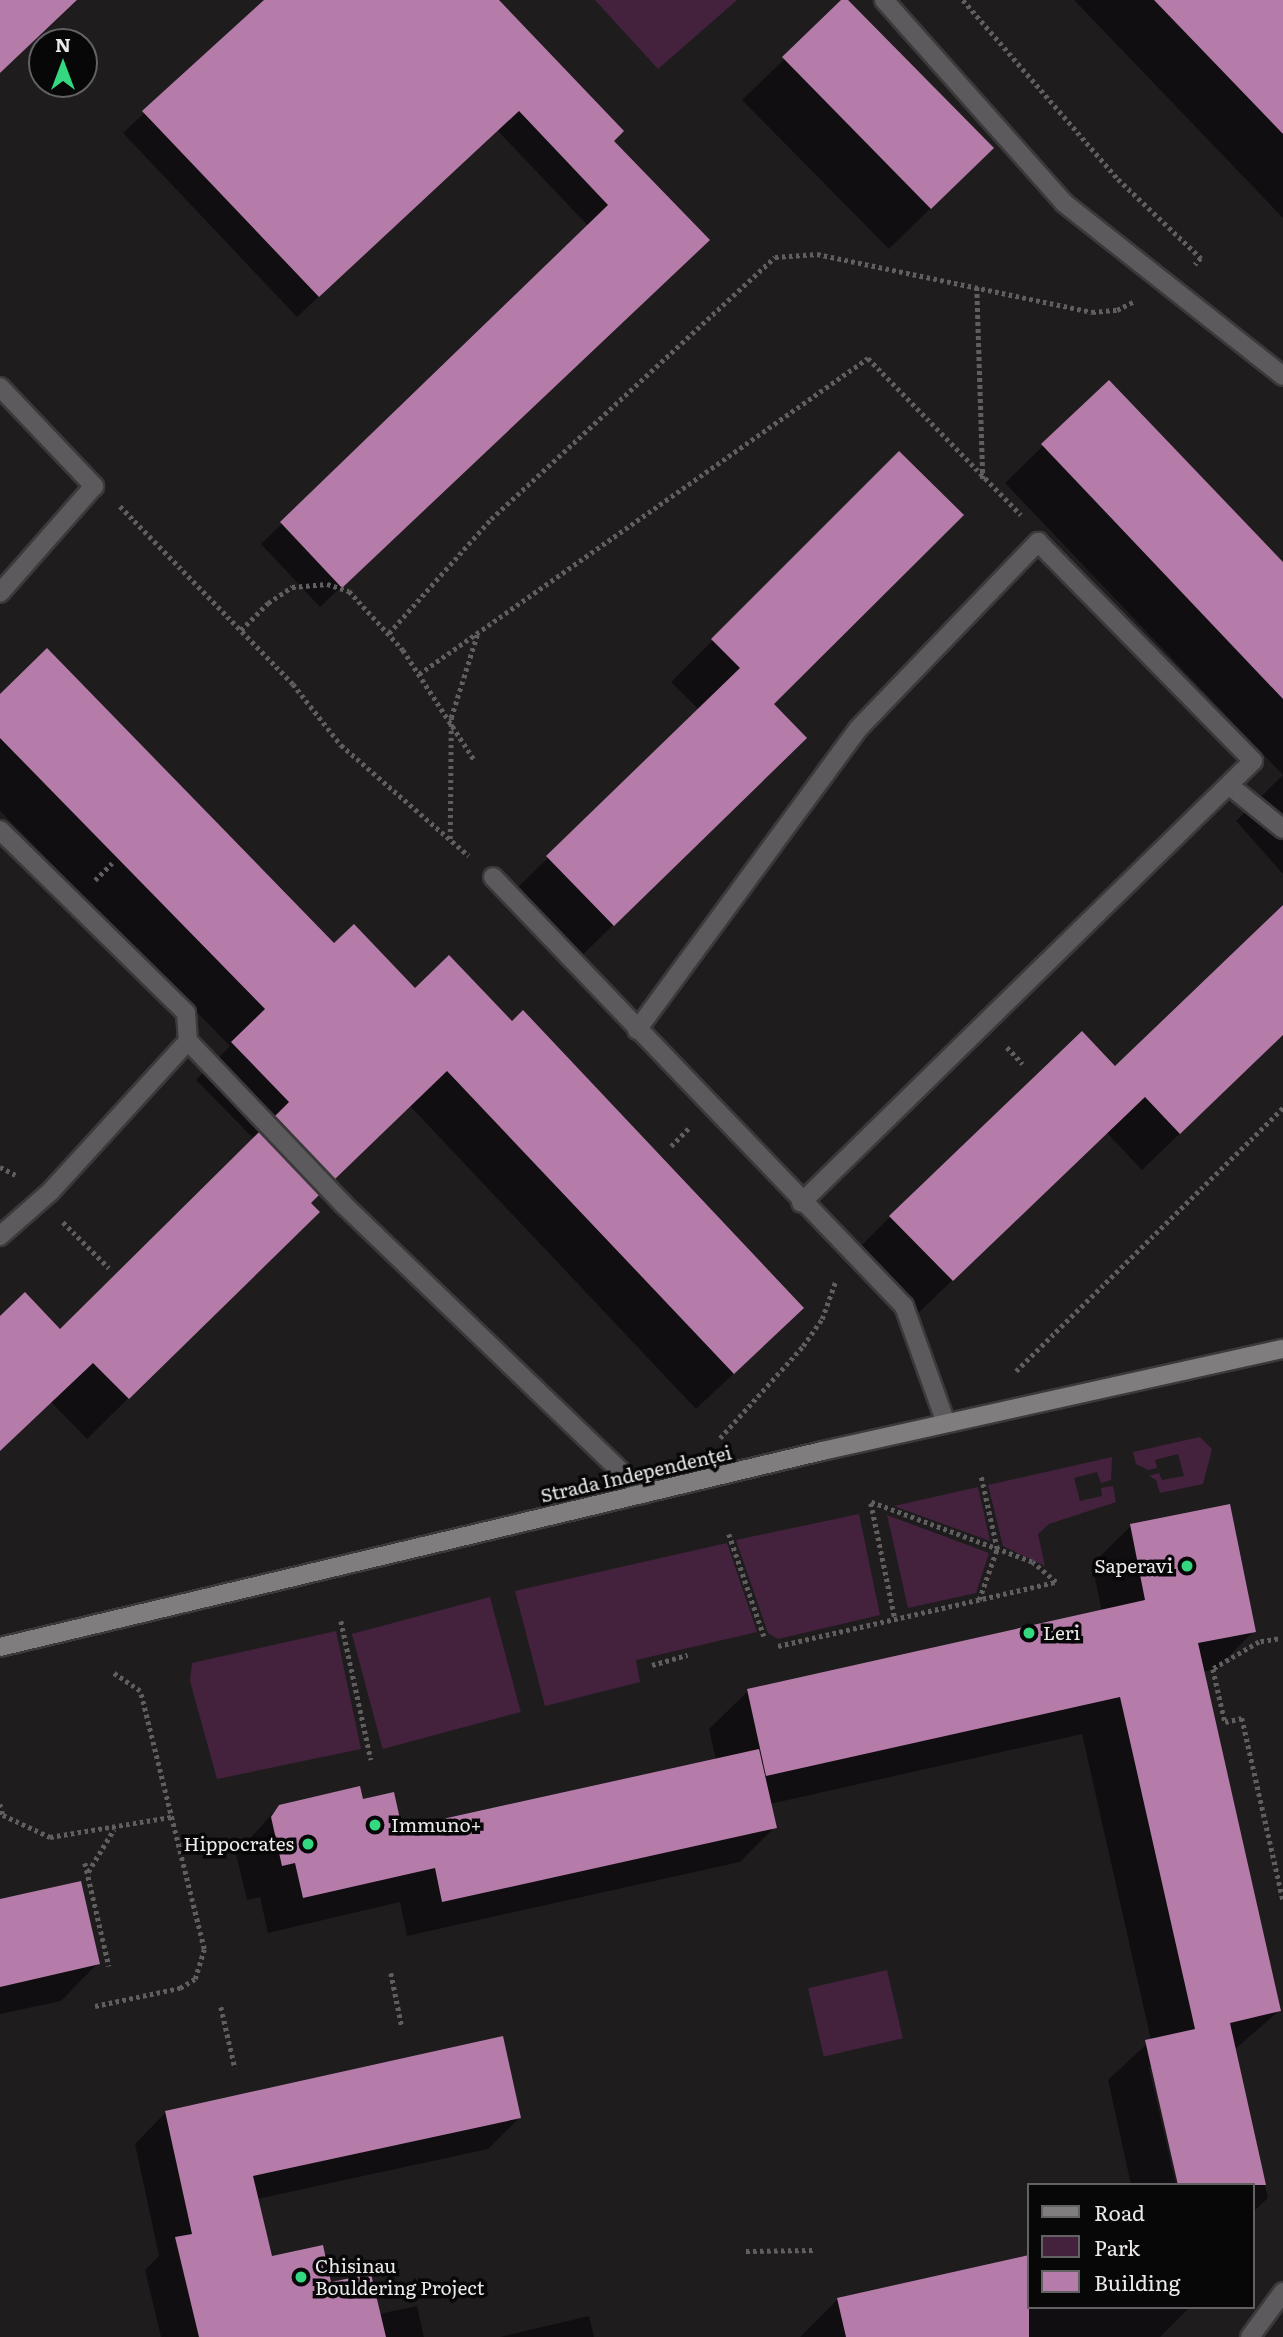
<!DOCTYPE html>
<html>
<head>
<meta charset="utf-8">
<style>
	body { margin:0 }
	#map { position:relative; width:1283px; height:2337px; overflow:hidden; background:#1f1c1e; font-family:Literata,serif }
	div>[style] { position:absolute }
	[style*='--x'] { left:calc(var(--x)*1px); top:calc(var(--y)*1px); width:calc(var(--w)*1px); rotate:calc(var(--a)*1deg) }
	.green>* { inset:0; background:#44223d; transform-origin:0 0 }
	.shadow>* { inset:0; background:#0007 }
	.building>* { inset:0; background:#b57ca9 }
	.path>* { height:4.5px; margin-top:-2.25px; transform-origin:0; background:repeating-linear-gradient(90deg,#615e60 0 3.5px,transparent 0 7px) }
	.roads { filter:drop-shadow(2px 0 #3c393b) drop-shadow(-2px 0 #3c393b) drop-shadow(0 2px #3c393b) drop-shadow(0 -2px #3c393b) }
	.service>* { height:18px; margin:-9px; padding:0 9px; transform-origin:9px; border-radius:9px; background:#5c5a5c }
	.secondary>* { height:18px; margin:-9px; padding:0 9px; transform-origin:9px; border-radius:9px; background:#807d7f }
	.dots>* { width:19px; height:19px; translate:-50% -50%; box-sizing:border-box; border:4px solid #080708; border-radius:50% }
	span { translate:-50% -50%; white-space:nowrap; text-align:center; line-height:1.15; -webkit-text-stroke:7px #080708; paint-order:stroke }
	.street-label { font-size:19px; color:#ece9eb }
	.poi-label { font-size:19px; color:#ece9eb }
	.right { translate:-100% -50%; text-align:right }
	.left { translate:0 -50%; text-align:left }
	.legend { position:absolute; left:1027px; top:2183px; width:228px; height:126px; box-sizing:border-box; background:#080708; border:2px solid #636163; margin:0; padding:9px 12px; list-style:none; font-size:21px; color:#ece9eb }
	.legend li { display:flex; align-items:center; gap:14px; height:35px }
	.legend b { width:35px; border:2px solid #636163 }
	.north { position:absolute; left:28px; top:28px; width:70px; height:70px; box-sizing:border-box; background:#080708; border:2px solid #636163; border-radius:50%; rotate:0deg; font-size:19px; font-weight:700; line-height:28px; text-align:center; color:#ece9eb }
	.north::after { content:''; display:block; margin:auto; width:24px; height:32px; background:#34d881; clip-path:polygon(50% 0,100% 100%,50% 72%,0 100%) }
</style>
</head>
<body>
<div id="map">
	<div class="green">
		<div style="clip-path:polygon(595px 0,737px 0,658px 69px)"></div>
		<div style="clip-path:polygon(1200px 1437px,1212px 1449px,1203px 1484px,1160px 1493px,1156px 1480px,1149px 1476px,1159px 1473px,1162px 1480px,1184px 1476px,1178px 1454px,1155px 1460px,1157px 1468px,1148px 1470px,1136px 1464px,1133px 1452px)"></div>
		<div style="clip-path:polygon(1112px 1457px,1111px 1480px,1101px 1483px,1097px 1472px,1074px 1478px,1080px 1501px,1102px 1496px,1101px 1488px,1113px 1486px,1116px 1502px,1049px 1524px,1038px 1534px,1045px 1566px,1003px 1546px,988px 1485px)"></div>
		<div style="clip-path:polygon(978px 1487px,990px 1541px,894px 1506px)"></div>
		<div style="clip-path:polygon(859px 1514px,880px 1615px,778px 1639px,768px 1633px,736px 1540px)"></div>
		<div style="clip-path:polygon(887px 1515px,989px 1553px,976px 1593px,908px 1608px)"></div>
		<div style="clip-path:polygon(727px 1543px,757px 1632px,636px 1660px,640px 1682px,545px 1706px,515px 1591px)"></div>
		<div style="left:490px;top:1597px;width:119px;height:143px;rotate:75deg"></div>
		<div style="clip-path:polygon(336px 1631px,361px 1749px,217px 1779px,190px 1681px,192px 1663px)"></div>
		<div style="left:887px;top:1970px;width:70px;height:81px;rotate:77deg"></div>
	</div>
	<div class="shadow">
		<div style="clip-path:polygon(0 0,78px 0,0 73px)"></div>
		<div style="clip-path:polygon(265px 0,497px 0,612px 141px,687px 261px,320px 607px,261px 544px,589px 227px,497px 130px,297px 317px,123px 133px)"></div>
		<div style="clip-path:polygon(846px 0,950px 189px,889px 249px,742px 100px)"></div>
		<div style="clip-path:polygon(1074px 0,1283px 0,1283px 218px)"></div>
		<div style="clip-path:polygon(1109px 382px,1283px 564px,1283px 874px,1236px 821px,1283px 775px,1005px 483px)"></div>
		<div style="clip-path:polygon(899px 454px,772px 704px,764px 779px,572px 965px,506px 899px,699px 710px,671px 682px)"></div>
		<div style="clip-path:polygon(0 696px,334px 946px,765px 1344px,696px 1409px,410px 1106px,309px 1204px,276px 1253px,87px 1439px,51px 1402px,0 1451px,0 1318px,60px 1331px,254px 1139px,196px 1080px,230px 1046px,0 811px)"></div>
		<div style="clip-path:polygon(1283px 908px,1283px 1034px,1142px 1170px,1107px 1133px,914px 1317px,853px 1254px,890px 1217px,1115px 1068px)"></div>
		<div style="clip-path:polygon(1131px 1526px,1254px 1631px,1216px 1669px,1203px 1672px,1279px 2011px,1234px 2050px,1268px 2198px,1253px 2212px,1253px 2185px,1153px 2067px,1149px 2067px,1176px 2185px,1131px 2185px,1108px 2080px,1151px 2040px,1082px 1734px,770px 1804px,775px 1827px,740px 1862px,407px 1936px,400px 1902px,268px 1933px,260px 1897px,247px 1900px,236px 1854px,279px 1806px,362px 1801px,401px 1830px,716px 1760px,709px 1729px,748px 1691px,1102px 1612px,1092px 1564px)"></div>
		<div style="clip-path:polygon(0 1901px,98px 1963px,61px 2001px,0 2014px)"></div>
		<div style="clip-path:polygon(166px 2112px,520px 2117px,488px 2149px,257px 2199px,271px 2258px,379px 2314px,417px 2306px,424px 2337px,161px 2337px,145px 2270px,159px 2256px,135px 2144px)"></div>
		<div style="clip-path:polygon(1029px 2257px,1029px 2307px,1190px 2307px,1160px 2337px,800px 2337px,838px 2299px)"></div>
		<div style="clip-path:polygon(589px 2316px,594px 2337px,500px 2337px)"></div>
	</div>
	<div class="building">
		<div style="clip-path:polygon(0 0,77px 0,0 73px)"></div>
		<div style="clip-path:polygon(264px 0,499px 0,624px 131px,614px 141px,710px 240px,342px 588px,280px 522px,608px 205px,519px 111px,319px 297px,142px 111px)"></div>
		<div style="clip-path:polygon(841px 0,848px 0,994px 148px,931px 209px,782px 57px)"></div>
		<div style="clip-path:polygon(1154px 0,1283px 0,1283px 134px)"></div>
		<div style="clip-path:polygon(1109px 380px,1283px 562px,1283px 699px,1041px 444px)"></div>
		<div style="clip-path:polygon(899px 451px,964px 515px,774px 704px,807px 738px,614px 926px,546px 856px,740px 668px,711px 639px)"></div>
		<div style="clip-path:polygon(47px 648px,334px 943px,354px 924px,415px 988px,449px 955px,512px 1021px,523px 1010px,804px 1308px,734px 1374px,447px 1071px,335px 1179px,275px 1116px,289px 1102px,231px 1042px,265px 1009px,0 738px,0 694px)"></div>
		<div style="clip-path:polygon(1283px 905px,1283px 1035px,1180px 1134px,1145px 1097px,953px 1281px,889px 1216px,1082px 1031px,1115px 1066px)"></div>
		<div style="clip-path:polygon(259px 1132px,319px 1195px,311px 1203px,320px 1212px,129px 1399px,93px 1363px,0 1451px,0 1316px,25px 1292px,60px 1329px)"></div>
		<div style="clip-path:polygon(1230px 1504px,1256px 1632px,1198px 1643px,1281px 2011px,1230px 2023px,1266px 2185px,1178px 2185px,1145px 2040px,1195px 2029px,1120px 1697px,766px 1776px,747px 1689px,1145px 1600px,1130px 1524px)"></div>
		<div style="clip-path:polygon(759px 1749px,777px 1828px,442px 1902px,435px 1868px,303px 1898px,295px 1863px,282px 1866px,271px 1817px,279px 1805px,360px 1786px,363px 1799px,394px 1792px,402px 1828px)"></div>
		<div style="clip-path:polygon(81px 1881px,100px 1964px,0 1987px,0 1899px)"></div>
		<div style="clip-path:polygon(503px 2036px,521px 2118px,253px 2176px,272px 2256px,323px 2245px,331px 2282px,371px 2274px,386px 2337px,199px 2337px,175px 2237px,192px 2234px,165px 2111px)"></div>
		<div style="clip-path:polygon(1029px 2255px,1029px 2337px,846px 2337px,837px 2298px)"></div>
	</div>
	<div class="path">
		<div style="--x:963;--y:0;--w:237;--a:49.1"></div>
		<div style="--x:1118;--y:179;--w:115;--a:43.6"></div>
		<div style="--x:1201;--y:258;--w:9;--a:131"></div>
		<div style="--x:977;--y:287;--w:192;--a:88.2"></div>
		<div style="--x:120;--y:506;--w:248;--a:45.8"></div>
		<div style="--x:293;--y:684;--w:78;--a:51.8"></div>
		<div style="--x:341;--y:745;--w:169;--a:40.9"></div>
		<div style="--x:241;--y:630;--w:38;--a:-45"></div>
		<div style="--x:268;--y:603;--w:29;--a:-34"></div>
		<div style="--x:292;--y:587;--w:35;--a:-5"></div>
		<div style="--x:327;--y:584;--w:23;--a:18"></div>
		<div style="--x:349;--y:591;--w:80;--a:47.5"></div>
		<div style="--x:403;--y:650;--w:132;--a:57"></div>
		<div style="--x:389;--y:633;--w:153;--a:-48.2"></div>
		<div style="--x:491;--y:519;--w:386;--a:-42.7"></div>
		<div style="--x:775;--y:257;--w:42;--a:-4.1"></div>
		<div style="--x:817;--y:254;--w:281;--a:11.9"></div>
		<div style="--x:1092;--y:312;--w:25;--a:-5"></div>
		<div style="--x:1117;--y:310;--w:20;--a:-27"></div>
		<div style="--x:419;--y:674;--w:549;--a:-35.14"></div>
		<div style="--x:868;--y:358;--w:219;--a:45.7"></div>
		<div style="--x:450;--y:839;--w:121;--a:-89.5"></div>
		<div style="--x:451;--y:718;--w:87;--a:-72.6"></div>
		<div style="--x:95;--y:880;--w:24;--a:-45"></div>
		<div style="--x:1007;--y:1047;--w:23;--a:47"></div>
		<div style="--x:671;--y:1146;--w:27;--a:-45"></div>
		<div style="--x:0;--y:1167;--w:20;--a:27"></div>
		<div style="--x:63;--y:1222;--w:65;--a:45"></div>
		<div style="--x:1016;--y:1371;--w:375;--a:-44.6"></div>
		<div style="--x:720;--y:1438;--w:124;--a:-47.9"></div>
		<div style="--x:803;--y:1346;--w:33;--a:-55"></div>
		<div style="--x:822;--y:1319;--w:41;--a:-70.3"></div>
		<div style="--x:871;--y:1503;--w:118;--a:78.3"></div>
		<div style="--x:729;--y:1534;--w:108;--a:71.1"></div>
		<div style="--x:979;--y:1600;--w:54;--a:-70.6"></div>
		<div style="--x:997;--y:1549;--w:74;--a:-102.5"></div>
		<div style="--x:341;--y:1621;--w:142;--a:77.8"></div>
		<div style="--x:1278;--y:1639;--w:19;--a:171"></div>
		<div style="--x:1259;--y:1642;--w:53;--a:149.6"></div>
		<div style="--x:1213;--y:1669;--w:54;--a:77.2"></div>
		<div style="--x:1225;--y:1722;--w:17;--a:-13"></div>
		<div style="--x:1242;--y:1718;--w:187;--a:77.3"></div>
		<div style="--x:778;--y:1646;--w:285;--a:-13"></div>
		<div style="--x:1056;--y:1582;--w:31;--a:-140"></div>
		<div style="--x:1032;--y:1562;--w:172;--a:-159.6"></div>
		<div style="--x:652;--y:1665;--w:37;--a:-16"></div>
		<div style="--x:0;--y:1804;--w:11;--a:75"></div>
		<div style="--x:3;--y:1815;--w:52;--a:25.1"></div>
		<div style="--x:50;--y:1837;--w:123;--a:-9.4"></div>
		<div style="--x:85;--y:1863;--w:106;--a:76.9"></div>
		<div style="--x:88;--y:1872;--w:50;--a:-58.8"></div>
		<div style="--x:391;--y:1973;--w:55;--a:78.5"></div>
		<div style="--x:95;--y:2006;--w:87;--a:-12"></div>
		<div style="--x:180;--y:1988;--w:17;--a:-31"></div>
		<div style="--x:195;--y:1979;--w:31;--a:-73"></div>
		<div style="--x:204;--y:1949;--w:266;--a:-103.9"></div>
		<div style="--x:140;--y:1691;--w:32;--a:-146"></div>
		<div style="--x:221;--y:2007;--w:63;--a:77.1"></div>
		<div style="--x:746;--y:2251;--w:68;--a:-0.8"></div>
	</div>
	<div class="roads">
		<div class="service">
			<div style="--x:884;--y:0;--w:271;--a:48.4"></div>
			<div style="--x:1064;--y:203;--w:279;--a:38.3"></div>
			<div style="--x:0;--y:387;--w:137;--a:46.5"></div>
			<div style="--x:94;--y:486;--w:142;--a:131.3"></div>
			<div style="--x:1230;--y:786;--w:68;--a:39.1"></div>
			<div style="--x:0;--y:830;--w:261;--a:44.5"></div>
			<div style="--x:186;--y:1013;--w:28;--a:86"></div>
			<div style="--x:188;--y:1041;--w:205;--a:132.4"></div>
			<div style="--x:50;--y:1192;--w:67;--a:138.7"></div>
			<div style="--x:493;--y:877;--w:594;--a:46.23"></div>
			<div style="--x:904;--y:1306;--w:124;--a:70.3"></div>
			<div style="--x:637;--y:1030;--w:373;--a:-53.7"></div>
			<div style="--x:858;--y:729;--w:260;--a:-46.1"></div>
			<div style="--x:1038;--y:542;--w:307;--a:45.5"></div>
			<div style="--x:1253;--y:761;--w:632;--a:135.64"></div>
			<div style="--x:188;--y:1041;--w:225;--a:46.4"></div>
			<div style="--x:343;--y:1204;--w:418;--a:43.9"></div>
			<div style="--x:1250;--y:2337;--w:56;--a:-53.7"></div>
		</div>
		<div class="secondary">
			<div style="--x:0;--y:1647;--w:845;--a:-13.41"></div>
			<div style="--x:822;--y:1451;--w:472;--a:-12.5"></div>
		</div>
	</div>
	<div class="dots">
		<div style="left:1187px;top:1566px;background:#34d881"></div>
		<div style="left:1029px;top:1633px;background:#34d881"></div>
		<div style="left:375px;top:1825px;background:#34d881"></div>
		<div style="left:308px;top:1844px;background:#34d881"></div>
		<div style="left:301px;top:2277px;background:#34d881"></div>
	</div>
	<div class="street-label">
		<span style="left:636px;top:1474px;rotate:-13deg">Strada Independenței</span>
	</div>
	<div class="poi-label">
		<span class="right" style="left:1173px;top:1566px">Saperavi</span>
		<span class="left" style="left:1043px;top:1633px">Leri</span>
		<span class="left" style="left:391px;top:1825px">Immuno+</span>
		<span class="right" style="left:294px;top:1844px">Hippocrates</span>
		<span class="left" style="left:315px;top:2277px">Chisinau<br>Bouldering Project</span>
	</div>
	<ul class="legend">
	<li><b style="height:9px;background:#807d7f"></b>Road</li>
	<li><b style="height:19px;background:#44223d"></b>Park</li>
	<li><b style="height:19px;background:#b57ca9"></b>Building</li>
	</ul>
	<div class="north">N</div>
</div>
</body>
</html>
